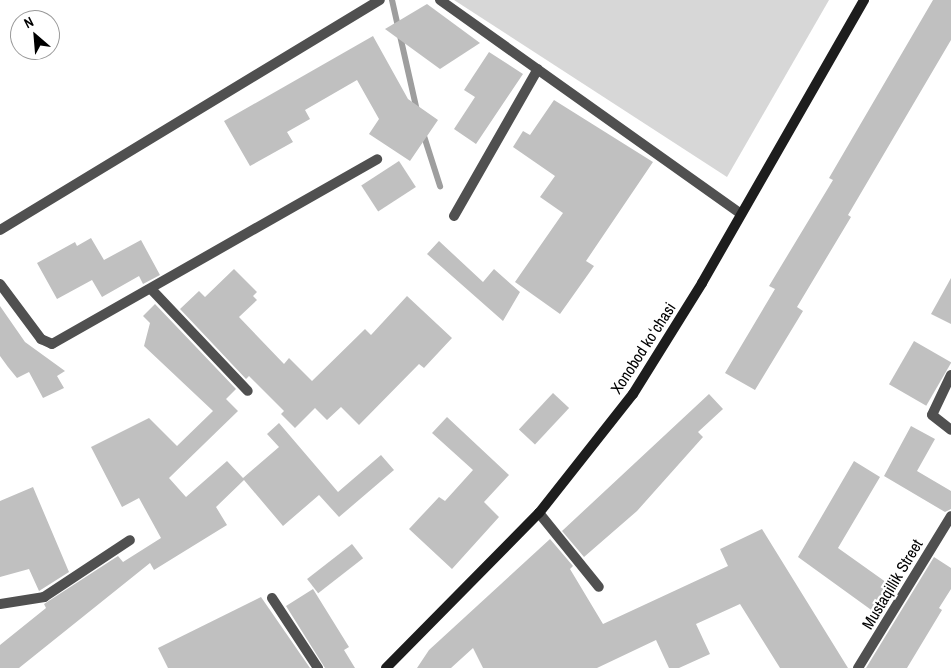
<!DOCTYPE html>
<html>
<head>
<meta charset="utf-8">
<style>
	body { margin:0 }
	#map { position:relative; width:951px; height:668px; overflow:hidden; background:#fff; font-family:"Archivo Narrow",sans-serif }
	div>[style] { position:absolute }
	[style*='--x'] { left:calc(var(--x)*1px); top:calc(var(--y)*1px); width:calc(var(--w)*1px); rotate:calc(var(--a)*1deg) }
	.green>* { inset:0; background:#d7d7d7 }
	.stream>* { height:6px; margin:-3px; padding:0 3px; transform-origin:3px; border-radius:3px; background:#9e9e9e }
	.building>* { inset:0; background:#c0c0c0; transform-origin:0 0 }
	.lane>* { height:10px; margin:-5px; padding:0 5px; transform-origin:5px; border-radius:5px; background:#505050 }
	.street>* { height:10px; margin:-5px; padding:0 5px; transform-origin:5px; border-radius:5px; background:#505050 }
	.secondary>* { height:10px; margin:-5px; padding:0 5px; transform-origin:5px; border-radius:5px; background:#1d1d1d }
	span { translate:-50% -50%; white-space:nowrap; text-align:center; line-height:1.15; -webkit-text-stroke:4.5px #fff; paint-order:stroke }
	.street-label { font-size:16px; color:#000 }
	.north { position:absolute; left:10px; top:10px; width:50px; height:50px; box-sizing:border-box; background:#fff; border:1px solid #999; border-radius:50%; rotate:333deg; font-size:14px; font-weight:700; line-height:20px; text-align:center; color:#000 }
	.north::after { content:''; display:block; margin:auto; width:18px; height:22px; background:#000; clip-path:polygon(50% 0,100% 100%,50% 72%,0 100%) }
</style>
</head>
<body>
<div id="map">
	<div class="green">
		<div style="clip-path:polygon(454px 0,829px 0,727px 177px)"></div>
	</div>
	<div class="stream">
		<div style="--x:392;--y:0;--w:114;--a:77.3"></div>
		<div style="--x:423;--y:133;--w:56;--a:72.2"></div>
	</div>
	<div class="building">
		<div style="clip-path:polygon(933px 0,951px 0,951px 40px,848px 215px,851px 217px,797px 307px,803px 311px,755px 390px,725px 373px,775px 289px,769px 286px,833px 180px,829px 178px)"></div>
		<div style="clip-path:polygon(427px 4px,480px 43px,440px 69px,385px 29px)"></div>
		<div style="clip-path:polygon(373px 36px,408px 99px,438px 120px,410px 161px,369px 134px,379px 119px,357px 80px,305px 110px,310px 119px,287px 132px,293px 142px,250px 166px,224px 121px)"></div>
		<div style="clip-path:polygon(489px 52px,523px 74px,476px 144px,454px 129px,475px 97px,464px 90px)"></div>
		<div style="clip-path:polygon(554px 100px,653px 162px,586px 261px,594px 266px,560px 314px,515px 282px,563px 213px,540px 197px,555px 176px,513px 147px,523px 131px,530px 135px)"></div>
		<div style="left:399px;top:161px;width:31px;height:45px;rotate:57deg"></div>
		<div style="clip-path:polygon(91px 238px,104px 260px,141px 240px,160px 275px,143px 284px,139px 276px,102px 297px,92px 280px,57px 299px,37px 263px,75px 242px,77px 246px)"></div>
		<div style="clip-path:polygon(439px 241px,483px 282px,494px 269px,520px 292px,503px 321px,427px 254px)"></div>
		<div style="clip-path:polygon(234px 269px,257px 292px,253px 296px,257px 300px,239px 317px,284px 364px,289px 358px,312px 381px,365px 329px,371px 335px,407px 296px,452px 338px,424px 368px,419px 364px,359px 425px,341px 407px,327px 420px,315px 408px,295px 428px,281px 414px,284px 411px,249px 376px,246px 379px,180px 309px,199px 291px,205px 297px)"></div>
		<div style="clip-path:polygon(951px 278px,951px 324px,931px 314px)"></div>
		<div style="clip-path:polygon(155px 304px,236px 389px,226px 399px,238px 411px,169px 478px,186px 497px,227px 461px,243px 478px,279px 447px,267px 434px,279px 423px,338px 492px,381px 455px,394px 470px,339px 517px,319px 495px,283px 526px,244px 480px,216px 507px,227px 525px,154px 570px,150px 563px,19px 668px,0 668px,0 645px,46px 608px,44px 604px,118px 556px,123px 562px,161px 538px,139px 498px,122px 507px,91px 447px,149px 418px,177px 446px,213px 411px,144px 346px,150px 323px,143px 316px)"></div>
		<div style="clip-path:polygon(0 306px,25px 342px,65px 371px,57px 376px,64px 388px,43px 398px,29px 372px,17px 378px,8px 367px,0 356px)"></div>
		<div style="left:914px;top:341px;width:43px;height:50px;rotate:30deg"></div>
		<div style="left:553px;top:393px;width:22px;height:50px;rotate:43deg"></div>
		<div style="clip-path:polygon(709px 394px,723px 409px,698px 432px,703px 437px,637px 511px,584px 557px,562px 531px)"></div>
		<div style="clip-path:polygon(447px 417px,509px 475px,484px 502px,499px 517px,452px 569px,409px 529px,439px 497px,445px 501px,473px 470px,432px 433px)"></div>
		<div style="clip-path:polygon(911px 426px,935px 439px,917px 471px,951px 491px,951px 509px,945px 512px,884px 476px)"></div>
		<div style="clip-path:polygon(854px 461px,880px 477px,838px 548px,897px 590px,881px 617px,798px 557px)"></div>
		<div style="clip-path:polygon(33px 487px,69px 572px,39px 591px,29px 569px,0 577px,0 501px)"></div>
		<div style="clip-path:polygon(762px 529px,848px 668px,780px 668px,740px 604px,696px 624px,710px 654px,679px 668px,669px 668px,656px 640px,597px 668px,483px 668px,473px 648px,451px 668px,417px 668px,429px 650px,550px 539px,573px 566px,570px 569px,603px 624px,728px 566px,720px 549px)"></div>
		<div style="left:352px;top:544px;width:18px;height:57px;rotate:52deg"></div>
		<div style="clip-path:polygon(934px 557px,951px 568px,951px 589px,939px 608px,942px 610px,907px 668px,866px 668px)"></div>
		<div style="clip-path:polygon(313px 589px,349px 647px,344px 650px,355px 668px,325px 668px,286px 606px)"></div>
		<div style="clip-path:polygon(261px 597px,310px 668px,168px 668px,158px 648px)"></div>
	</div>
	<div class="lane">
		<div style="--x:0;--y:284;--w:69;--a:53.3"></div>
		<div style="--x:41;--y:339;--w:12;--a:24"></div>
		<div style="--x:52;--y:344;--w:374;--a:-29.6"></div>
		<div style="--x:152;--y:290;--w:139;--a:46.5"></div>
	</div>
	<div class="street">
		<div style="--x:440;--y:0;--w:369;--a:35.4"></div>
		<div style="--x:454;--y:216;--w:169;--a:-60.3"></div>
		<div style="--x:0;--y:230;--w:444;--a:-31.2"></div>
		<div style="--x:951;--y:375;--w:44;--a:115.4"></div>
		<div style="--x:932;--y:415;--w:24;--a:38"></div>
		<div style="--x:539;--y:513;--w:95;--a:51"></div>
		<div style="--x:272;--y:598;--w:84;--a:56.7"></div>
		<div style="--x:0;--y:604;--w:45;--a:-9"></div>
		<div style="--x:44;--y:597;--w:103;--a:-33.5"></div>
		<div style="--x:858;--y:668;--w:178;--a:-58.5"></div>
	</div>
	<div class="secondary">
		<div style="--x:386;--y:668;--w:218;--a:-45.4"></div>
		<div style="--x:539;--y:513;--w:152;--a:-51.7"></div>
		<div style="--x:633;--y:394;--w:131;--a:-58.1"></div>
		<div style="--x:702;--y:283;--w:326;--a:-60.2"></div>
	</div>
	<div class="street-label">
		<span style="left:643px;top:348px;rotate:-57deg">Xonobod koʻchasi</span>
		<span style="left:892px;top:584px;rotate:-59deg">Mustaqillik Street</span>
	</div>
	<div class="north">N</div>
</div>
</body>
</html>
